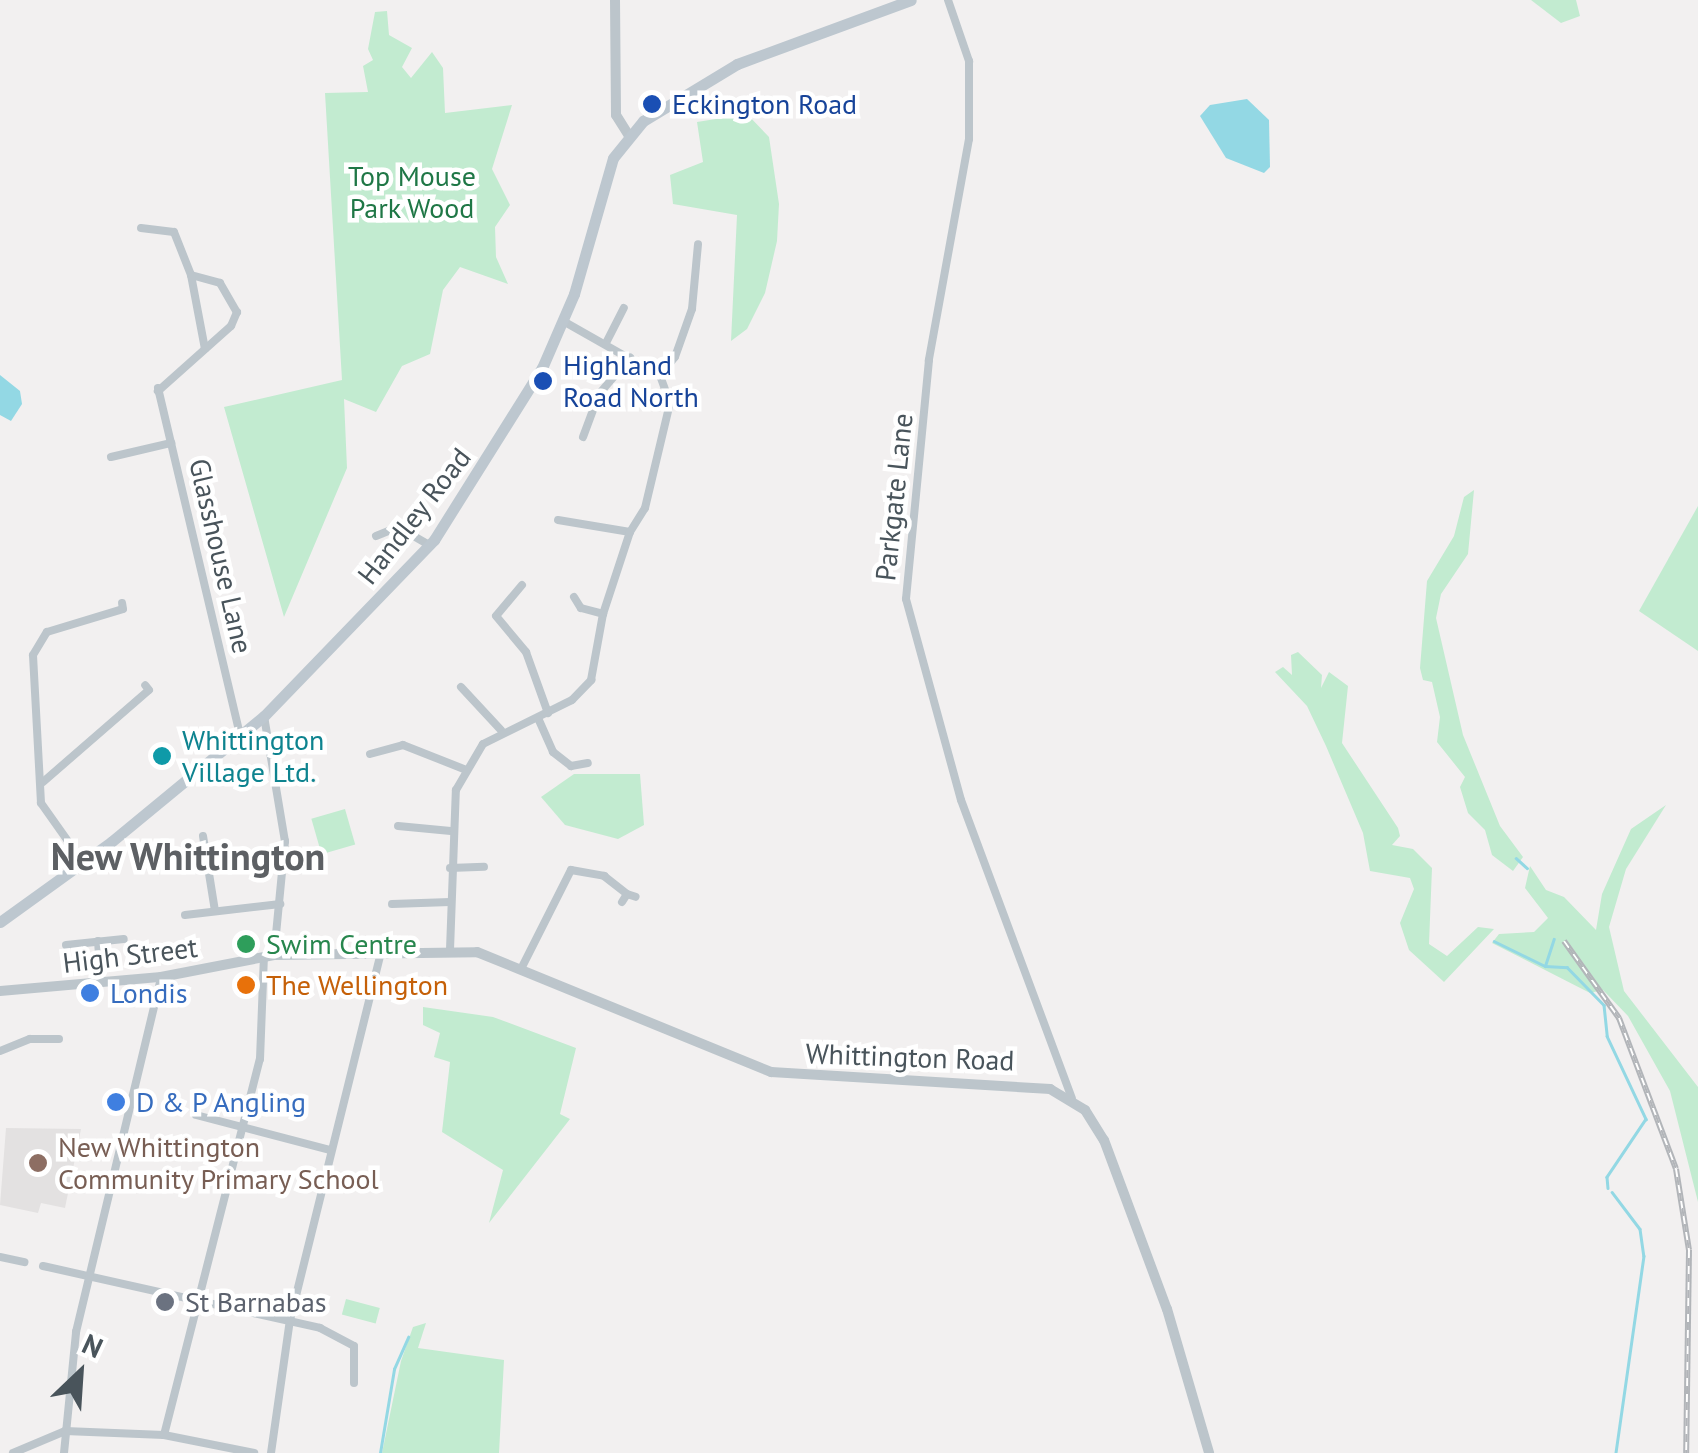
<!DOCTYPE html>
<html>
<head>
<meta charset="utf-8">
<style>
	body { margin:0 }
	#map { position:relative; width:1698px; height:1453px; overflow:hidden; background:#f2f0f0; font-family:"PT Sans",sans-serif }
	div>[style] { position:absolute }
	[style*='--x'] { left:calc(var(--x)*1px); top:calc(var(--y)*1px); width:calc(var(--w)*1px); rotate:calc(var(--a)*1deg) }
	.education>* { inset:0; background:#e3e1e1 }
	.green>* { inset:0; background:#c2ebd0; transform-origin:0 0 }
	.water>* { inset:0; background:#93d8e4 }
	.stream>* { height:2.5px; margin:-1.25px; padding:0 1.25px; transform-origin:1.25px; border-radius:1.25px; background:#93d8e4 }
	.minor>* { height:8px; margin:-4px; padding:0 4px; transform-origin:4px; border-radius:4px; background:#bcc5cb }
	.tertiary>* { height:10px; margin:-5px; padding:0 5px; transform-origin:5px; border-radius:5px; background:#bcc5cb }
	.secondary>* { height:11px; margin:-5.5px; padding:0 5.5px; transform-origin:5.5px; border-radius:5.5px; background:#bdc7cf }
	.rail>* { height:6px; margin-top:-3px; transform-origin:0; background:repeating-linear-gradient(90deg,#fff 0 8px,#b2b5b9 0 16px); box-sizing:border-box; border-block:2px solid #b2b5b9 }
	.dots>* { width:28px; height:28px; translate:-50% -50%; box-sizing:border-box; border:5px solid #fff; border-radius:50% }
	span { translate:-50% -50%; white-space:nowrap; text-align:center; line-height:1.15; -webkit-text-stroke:9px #fff; paint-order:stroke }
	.transit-label { font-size:28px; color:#164399 }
	.left { translate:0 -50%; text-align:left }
	.park-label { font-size:28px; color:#1f7746 }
	.street-label { font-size:28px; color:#49545b }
	.culture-label { font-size:28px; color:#0d838f }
	.leisure-label { font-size:28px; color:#27864d }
	.food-label { font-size:28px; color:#c56008 }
	.shop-label { font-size:28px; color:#366cbe }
	.education-label { font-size:28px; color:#785e54 }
	.worship-label { font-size:28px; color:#5b616d }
	.district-label { font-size:38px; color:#5d6064; font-weight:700 }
	.north { position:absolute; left:30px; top:1323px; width:100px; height:100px; -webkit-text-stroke:8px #fff; paint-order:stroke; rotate:25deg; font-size:28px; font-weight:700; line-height:40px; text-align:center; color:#49545b }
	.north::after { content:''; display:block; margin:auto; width:35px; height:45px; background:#49545b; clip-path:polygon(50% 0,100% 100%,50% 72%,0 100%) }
</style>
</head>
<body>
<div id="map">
	<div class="education">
		<div style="clip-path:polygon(6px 1128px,81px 1129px,65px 1208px,41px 1203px,38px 1213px,0 1205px)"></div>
	</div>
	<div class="green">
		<div style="clip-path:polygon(1531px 0,1576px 0,1580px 16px,1561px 23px)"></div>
		<div style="clip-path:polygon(387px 11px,389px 35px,412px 48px,402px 67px,411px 78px,432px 52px,443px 68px,445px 113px,512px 105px,492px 169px,510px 205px,495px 227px,496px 257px,508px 284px,460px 267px,443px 290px,430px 354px,402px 366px,376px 412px,344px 399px,347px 468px,284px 617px,224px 407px,342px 380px,325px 93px,368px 92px,363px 66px,373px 60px,368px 49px,375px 12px)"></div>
		<div style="clip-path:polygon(747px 114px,769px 137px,779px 204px,777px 241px,765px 293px,747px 329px,731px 341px,737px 215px,673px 204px,670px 175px,703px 162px,697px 122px)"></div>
		<div style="clip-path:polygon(1474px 490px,1468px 554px,1441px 594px,1436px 618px,1463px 735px,1500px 826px,1523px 857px,1513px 871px,1492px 855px,1485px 830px,1468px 813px,1460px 787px,1465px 777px,1437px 742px,1440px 717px,1432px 682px,1423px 680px,1420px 668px,1427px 581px,1454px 536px,1464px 497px)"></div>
		<div style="clip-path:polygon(1698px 506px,1698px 651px,1639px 611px)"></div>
		<div style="clip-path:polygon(1298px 652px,1322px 675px,1321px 688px,1329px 672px,1348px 686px,1342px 743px,1398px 828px,1400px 836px,1392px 845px,1413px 849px,1432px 868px,1429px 944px,1447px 956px,1478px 927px,1494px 929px,1444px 982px,1409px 950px,1400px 923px,1414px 889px,1410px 878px,1370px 871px,1363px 833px,1326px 746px,1307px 706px,1275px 672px,1283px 667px,1292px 675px,1291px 655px)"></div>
		<div style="clip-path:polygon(574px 774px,640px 774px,644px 825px,618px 839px,565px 825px,541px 797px)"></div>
		<div style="clip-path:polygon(1666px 805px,1626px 869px,1609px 927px,1624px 991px,1698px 1087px,1698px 1202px,1670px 1091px,1628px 1016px,1603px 990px,1590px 993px,1492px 943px,1499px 934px,1534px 932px,1548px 918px,1525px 888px,1530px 866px,1546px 890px,1564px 897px,1596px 930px,1602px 894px,1631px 829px)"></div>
		<div style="left:345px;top:809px;width:37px;height:35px;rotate:74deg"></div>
		<div style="clip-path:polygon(423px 1007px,493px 1017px,576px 1048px,560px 1114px,570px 1119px,489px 1223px,503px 1170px,442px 1132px,450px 1062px,434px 1057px,440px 1033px,423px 1025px)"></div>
		<div style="left:346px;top:1299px;width:35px;height:16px;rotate:15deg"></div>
		<div style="clip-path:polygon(426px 1323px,418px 1348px,504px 1360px,499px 1453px,382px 1453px,401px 1361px,413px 1327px)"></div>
	</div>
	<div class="water">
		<div style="clip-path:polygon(1247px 99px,1269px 120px,1270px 167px,1264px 173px,1226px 158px,1200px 116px,1210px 105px)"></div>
		<div style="clip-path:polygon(0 375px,20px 391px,22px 404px,11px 421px,0 415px)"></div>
	</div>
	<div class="stream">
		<div style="--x:1516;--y:858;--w:15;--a:42"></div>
		<div style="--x:1494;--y:941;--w:57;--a:26.1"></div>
		<div style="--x:1545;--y:966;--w:22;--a:3"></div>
		<div style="--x:1567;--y:967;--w:53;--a:45.8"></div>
		<div style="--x:1604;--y:1005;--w:31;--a:84"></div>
		<div style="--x:1607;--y:1036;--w:92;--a:64.8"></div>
		<div style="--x:1646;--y:1119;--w:70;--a:123.9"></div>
		<div style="--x:1607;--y:1177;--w:11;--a:85"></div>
		<div style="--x:1545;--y:966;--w:28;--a:-72"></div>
		<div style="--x:1612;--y:1192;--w:46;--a:52.9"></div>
		<div style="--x:1640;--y:1229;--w:27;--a:82"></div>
		<div style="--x:1644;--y:1256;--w:199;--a:98.1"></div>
		<div style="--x:380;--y:1453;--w:85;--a:-80.5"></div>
		<div style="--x:394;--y:1369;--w:35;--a:-66"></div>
	</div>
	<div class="minor">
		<div style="--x:948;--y:0;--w:65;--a:71"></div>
		<div style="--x:969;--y:61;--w:78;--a:90"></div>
		<div style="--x:969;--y:139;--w:225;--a:100.3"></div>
		<div style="--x:929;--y:360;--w:240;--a:95.5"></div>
		<div style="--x:906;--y:599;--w:208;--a:74.7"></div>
		<div style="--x:961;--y:800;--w:318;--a:69.6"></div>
		<div style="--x:141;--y:228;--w:33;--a:7"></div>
		<div style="--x:174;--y:232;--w:46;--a:68.4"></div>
		<div style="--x:191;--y:275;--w:30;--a:15"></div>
		<div style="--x:220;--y:283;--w:34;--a:60"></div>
		<div style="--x:237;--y:312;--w:15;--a:113"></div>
		<div style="--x:231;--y:326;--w:98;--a:138.3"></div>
		<div style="--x:191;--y:275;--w:75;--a:79.3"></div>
		<div style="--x:607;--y:341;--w:37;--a:-63"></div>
		<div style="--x:660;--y:376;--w:24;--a:-52"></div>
		<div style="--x:675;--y:357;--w:51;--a:-70.5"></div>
		<div style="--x:692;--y:309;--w:65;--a:-84.7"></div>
		<div style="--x:158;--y:388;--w:358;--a:76.7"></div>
		<div style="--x:583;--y:437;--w:46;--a:-69.6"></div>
		<div style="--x:599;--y:394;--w:48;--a:-49.3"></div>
		<div style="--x:111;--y:457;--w:62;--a:-13.1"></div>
		<div style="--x:558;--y:520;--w:73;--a:9.5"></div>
		<div style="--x:376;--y:536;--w:24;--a:-22"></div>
		<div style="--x:398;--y:527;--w:36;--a:30"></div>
		<div style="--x:522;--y:585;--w:40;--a:130"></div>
		<div style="--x:496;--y:616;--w:47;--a:50.2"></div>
		<div style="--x:526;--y:652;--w:65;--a:70.2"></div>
		<div style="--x:574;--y:597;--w:13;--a:58"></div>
		<div style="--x:581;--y:608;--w:23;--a:15"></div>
		<div style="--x:461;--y:687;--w:59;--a:47.1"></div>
		<div style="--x:264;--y:716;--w:127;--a:80.5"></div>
		<div style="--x:285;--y:841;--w:115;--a:95.5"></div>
		<div style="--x:538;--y:718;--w:37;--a:66"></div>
		<div style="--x:553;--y:752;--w:23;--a:38"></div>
		<div style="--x:571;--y:766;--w:17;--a:-10"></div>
		<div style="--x:370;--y:754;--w:34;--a:-15"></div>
		<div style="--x:403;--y:745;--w:66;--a:21.5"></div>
		<div style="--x:43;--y:782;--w:140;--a:-41"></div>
		<div style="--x:149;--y:690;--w:6;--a:-129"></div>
		<div style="--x:398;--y:826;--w:53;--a:5.4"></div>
		<div style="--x:203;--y:836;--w:76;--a:80.9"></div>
		<div style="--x:82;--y:861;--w:71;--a:-125.3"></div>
		<div style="--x:41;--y:803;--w:148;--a:-93.1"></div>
		<div style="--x:33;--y:655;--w:27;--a:-59"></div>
		<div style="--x:47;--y:632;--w:79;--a:-16.8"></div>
		<div style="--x:123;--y:609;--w:6;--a:-99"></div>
		<div style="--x:450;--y:868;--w:34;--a:-2"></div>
		<div style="--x:622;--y:902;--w:9;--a:-58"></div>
		<div style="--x:627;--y:894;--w:9;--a:18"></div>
		<div style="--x:392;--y:904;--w:58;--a:-2"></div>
		<div style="--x:185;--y:915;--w:96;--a:-6.6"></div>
		<div style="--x:98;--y:941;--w:42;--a:85.9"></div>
		<div style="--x:66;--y:945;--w:58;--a:-5.9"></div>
		<div style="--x:450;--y:950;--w:160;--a:-87.9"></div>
		<div style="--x:456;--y:790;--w:53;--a:-59.6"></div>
		<div style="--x:483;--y:744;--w:99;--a:-26.3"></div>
		<div style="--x:572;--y:700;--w:28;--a:-46"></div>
		<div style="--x:591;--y:680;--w:67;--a:-79.7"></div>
		<div style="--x:603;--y:614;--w:86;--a:-71.8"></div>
		<div style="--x:630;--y:532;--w:28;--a:-58"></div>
		<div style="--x:645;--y:508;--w:108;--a:-76.6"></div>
		<div style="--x:670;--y:403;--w:29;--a:-110"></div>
		<div style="--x:660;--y:376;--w:112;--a:-150.4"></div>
		<div style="--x:521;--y:969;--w:111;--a:-63.2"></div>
		<div style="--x:571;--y:870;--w:34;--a:10"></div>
		<div style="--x:604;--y:876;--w:29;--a:38"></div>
		<div style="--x:0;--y:1051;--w:32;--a:-22"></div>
		<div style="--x:30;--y:1039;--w:29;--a:0"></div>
		<div style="--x:196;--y:1115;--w:138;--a:14.6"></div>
		<div style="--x:0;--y:1257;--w:25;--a:12"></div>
		<div style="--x:43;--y:1266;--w:284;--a:12.6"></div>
		<div style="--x:320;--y:1328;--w:38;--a:28"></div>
		<div style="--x:354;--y:1346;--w:37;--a:90"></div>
		<div style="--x:164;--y:1435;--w:388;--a:-75.7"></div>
		<div style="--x:260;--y:1059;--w:102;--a:-87.8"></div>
		<div style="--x:13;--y:1453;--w:56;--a:-22.9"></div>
		<div style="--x:65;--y:1431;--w:99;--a:2.3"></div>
		<div style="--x:164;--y:1435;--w:92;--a:11.3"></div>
		<div style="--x:64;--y:1453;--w:122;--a:-84.3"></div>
		<div style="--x:76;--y:1332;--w:365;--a:-76.5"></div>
		<div style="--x:271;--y:1453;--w:134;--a:-81.9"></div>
		<div style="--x:290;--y:1320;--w:379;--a:-76.1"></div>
	</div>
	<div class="tertiary">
		<div style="--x:615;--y:0;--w:115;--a:89.5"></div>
		<div style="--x:616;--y:115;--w:25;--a:58"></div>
		<div style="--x:0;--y:991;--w:162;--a:-5"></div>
		<div style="--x:161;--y:977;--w:115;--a:-11"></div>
		<div style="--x:274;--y:955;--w:203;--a:-0.8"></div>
		<div style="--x:477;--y:952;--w:318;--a:22.2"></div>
		<div style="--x:771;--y:1072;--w:280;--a:3.5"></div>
		<div style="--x:1050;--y:1089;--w:41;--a:31"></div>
		<div style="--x:1085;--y:1110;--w:36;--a:58"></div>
		<div style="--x:1104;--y:1140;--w:180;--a:69.6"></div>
		<div style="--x:1167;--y:1309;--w:150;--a:73.7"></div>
	</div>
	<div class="secondary">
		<div style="--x:0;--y:922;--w:137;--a:-35.8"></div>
		<div style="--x:111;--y:842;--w:198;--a:-39.5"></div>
		<div style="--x:264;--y:716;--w:245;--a:-46"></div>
		<div style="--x:434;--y:540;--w:203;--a:-57.9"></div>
		<div style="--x:542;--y:368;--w:81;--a:-66.6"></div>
		<div style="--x:574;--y:294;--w:141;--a:-74"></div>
		<div style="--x:613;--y:158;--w:48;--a:-51"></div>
		<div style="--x:643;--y:121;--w:110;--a:-31.2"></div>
		<div style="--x:737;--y:64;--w:185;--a:-20.2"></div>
	</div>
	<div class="rail">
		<div style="--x:1564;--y:941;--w:95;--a:54.5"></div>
		<div style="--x:1619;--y:1018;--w:161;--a:69.3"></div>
		<div style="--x:1676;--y:1169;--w:82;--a:80.9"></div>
		<div style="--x:1689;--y:1250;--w:203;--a:90.8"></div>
	</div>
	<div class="dots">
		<div style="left:652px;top:104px;background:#1a4fb4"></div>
		<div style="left:543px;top:381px;background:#1a4fb4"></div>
		<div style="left:162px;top:756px;background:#0f9aa8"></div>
		<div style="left:246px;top:944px;background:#2e9e5b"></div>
		<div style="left:246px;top:985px;background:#e8710a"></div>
		<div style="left:90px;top:993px;background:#3f7fe0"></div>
		<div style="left:116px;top:1102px;background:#3f7fe0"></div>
		<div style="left:38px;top:1163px;background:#8d6e63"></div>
		<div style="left:165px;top:1302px;background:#6b7280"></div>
	</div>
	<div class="transit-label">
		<span class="left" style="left:672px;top:104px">Eckington Road</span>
		<span class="left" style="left:563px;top:381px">Highland<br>Road North</span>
	</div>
	<div class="park-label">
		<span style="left:412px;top:192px">Top Mouse<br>Park Wood</span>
	</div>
	<div class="street-label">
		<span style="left:894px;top:497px;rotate:-84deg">Parkgate Lane</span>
		<span style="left:414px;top:516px;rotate:-52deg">Handley Road</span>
		<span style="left:221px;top:556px;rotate:77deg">Glasshouse Lane</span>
		<span style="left:130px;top:955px;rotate:-7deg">High Street</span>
		<span style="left:910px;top:1057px;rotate:2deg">Whittington Road</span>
	</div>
	<div class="culture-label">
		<span class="left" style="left:182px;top:756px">Whittington<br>Village Ltd.</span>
	</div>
	<div class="leisure-label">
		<span class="left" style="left:266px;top:944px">Swim Centre</span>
	</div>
	<div class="food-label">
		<span class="left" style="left:266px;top:985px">The Wellington</span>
	</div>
	<div class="shop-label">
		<span class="left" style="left:110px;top:993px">Londis</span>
		<span class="left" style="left:136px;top:1102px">D &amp; P Angling</span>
	</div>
	<div class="education-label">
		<span class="left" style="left:58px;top:1163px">New Whittington<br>Community Primary School</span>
	</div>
	<div class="worship-label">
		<span class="left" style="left:185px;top:1302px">St Barnabas</span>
	</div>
	<div class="district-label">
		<span style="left:188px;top:856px">New Whittington</span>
	</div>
	<div class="north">N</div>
</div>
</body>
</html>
